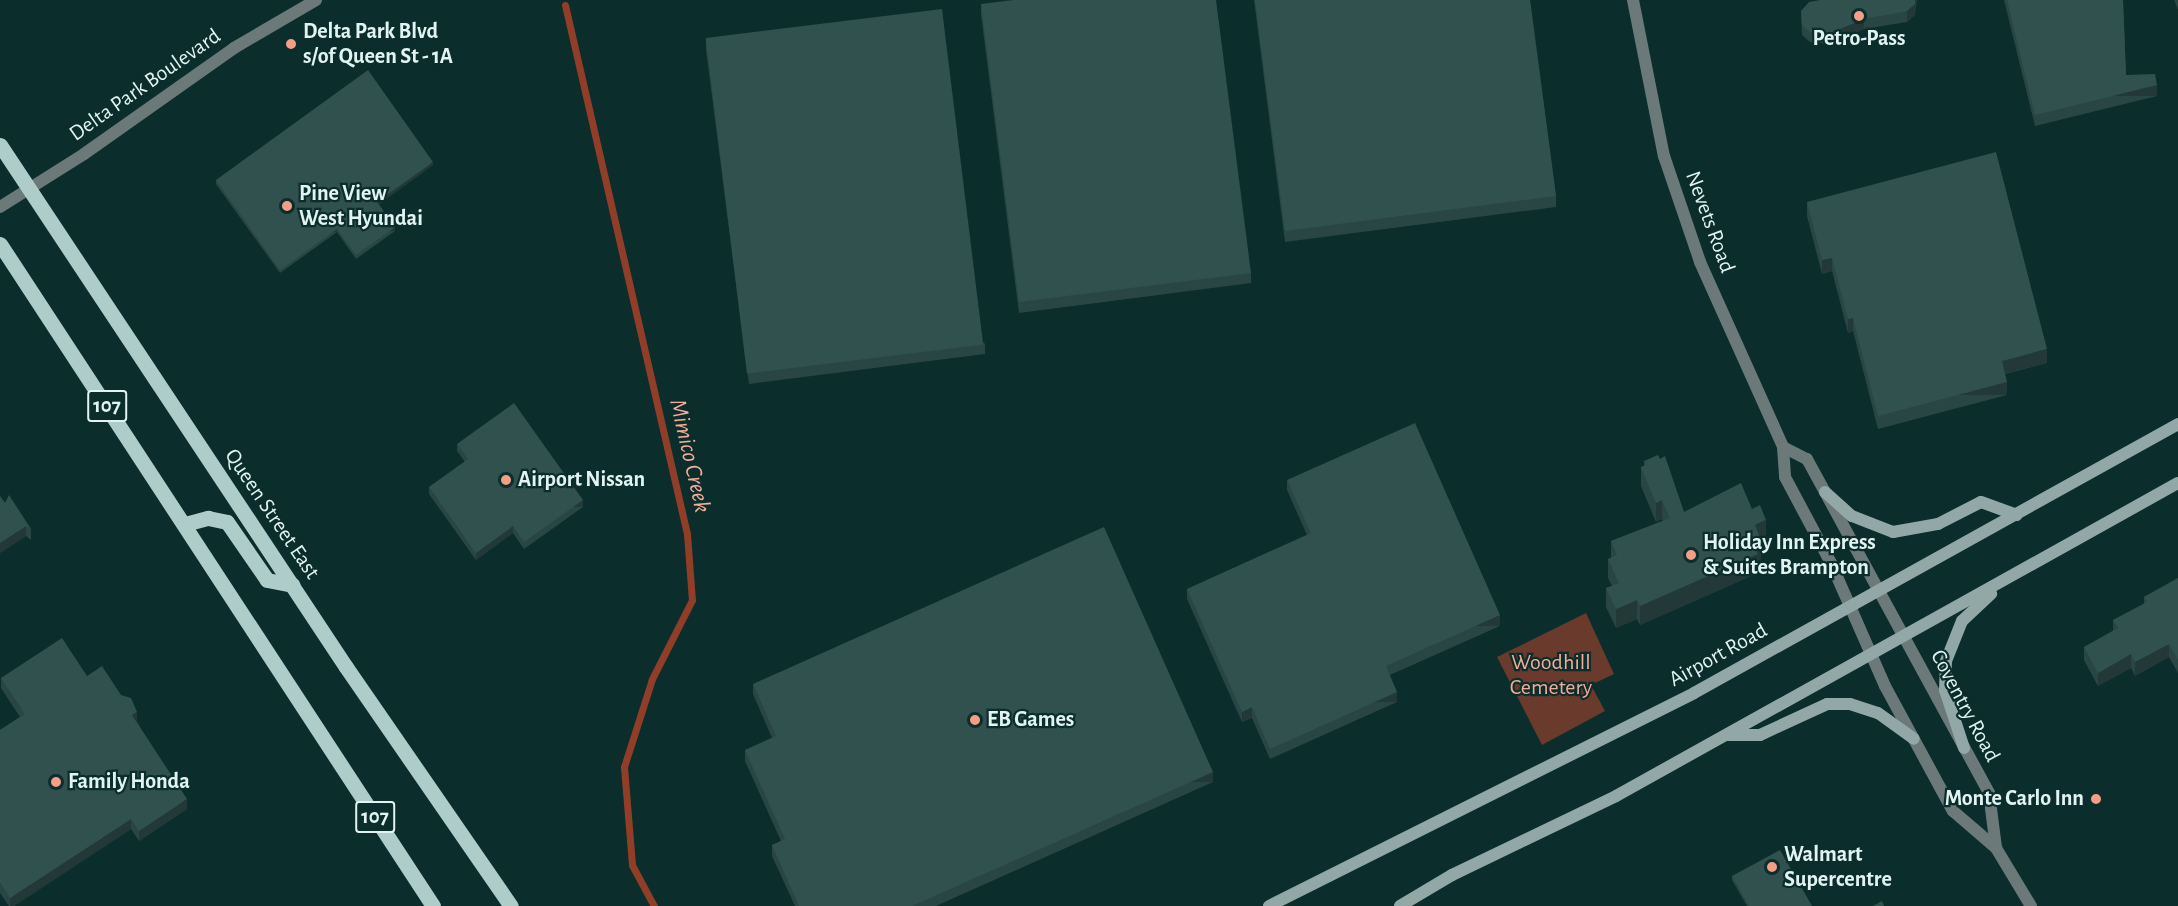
<!DOCTYPE html>
<html>
<head>
<meta charset="utf-8">
<style>
	body { margin:0 }
	#map { position:relative; width:2178px; height:906px; overflow:hidden; background:#0b2d2b; font-family:"Alegreya Sans",sans-serif }
	div>[style] { position:absolute }
	[style*='--x'] { left:calc(var(--x)*1px); top:calc(var(--y)*1px); width:calc(var(--w)*1px); rotate:calc(var(--a)*1deg) }
	.green>* { inset:0; background:#6a3a2d }
	.stream>* { height:7px; margin:-3.5px; padding:0 3.5px; transform-origin:3.5px; border-radius:3.5px; background:#913e28 }
	.street>* { height:12px; margin:-6px; padding:0 6px; transform-origin:6px; border-radius:6px; background:#6b7978 }
	.secondary>* { height:12px; margin:-6px; padding:0 6px; transform-origin:6px; border-radius:6px; background:#91a8a6 }
	.primary>* { height:15px; margin:-7.5px; padding:0 7.5px; transform-origin:7.5px; border-radius:7.5px; background:#aecdc9 }
	.wall>* { inset:0; background:#2a4644 }
	.shaded-wall>* { inset:0; background:#223937; transform-origin:0 0 }
	.building>* { inset:0; background:#31514f; transform-origin:0 0 }
	.dots>* { width:16px; height:16px; translate:-50% -50%; box-sizing:border-box; border:3px solid #0b2d2b; border-radius:50% }
	span { translate:-50% -50%; white-space:nowrap; text-align:center; line-height:1.15; -webkit-text-stroke:4.5px #0b2d2b; paint-order:stroke }
	.shield-label span { padding:2px 4px; background:#0b2d2b; border:2px solid; border-radius:4px; -webkit-text-stroke-width:0 }
	.shield-label { font-size:21px; color:#e2f4f2; font-weight:700 }
	.poi-label { font-size:22px; color:#e2f4f2; font-weight:700 }
	.left { translate:0 -50%; text-align:left }
	.right { translate:-100% -50%; text-align:right }
	.street-label { font-size:22px; color:#e2f4f2 }
	.park-label { font-size:22px; color:#f3ac99 }
	.water-label { font-size:24px; color:#f6ae9a; font-style:italic }
</style>
</head>
<body>
<div id="map">
	<div class="green">
		<div style="clip-path:polygon(1586px 613px,1614px 674px,1591px 685px,1605px 711px,1542px 745px,1497px 657px)"></div>
	</div>
	<div class="stream">
		<div style="--x:565;--y:5;--w:543;--a:77.01"></div>
		<div style="--x:687;--y:534;--w:66;--a:85.7"></div>
		<div style="--x:692;--y:600;--w:89;--a:116.9"></div>
		<div style="--x:652;--y:679;--w:92;--a:107.7"></div>
		<div style="--x:624;--y:767;--w:98;--a:85.3"></div>
		<div style="--x:632;--y:865;--w:47;--a:61.8"></div>
	</div>
	<div class="street">
		<div style="--x:1633;--y:0;--w:159;--a:78.8"></div>
		<div style="--x:1664;--y:156;--w:112;--a:71.2"></div>
		<div style="--x:1700;--y:262;--w:203;--a:65.8"></div>
		<div style="--x:1783;--y:447;--w:30;--a:86"></div>
		<div style="--x:1785;--y:477;--w:98;--a:61.9"></div>
		<div style="--x:1831;--y:563;--w:134;--a:66.3"></div>
		<div style="--x:1885;--y:686;--w:142;--a:61.5"></div>
		<div style="--x:1953;--y:811;--w:57;--a:40.7"></div>
		<div style="--x:1996;--y:848;--w:68;--a:58.9"></div>
		<div style="--x:0;--y:207;--w:99;--a:-32.2"></div>
		<div style="--x:84;--y:154;--w:184;--a:-35.2"></div>
		<div style="--x:234;--y:48;--w:95;--a:-30.3"></div>
		<div style="--x:1783;--y:447;--w:27;--a:27"></div>
		<div style="--x:1807;--y:459;--w:380;--a:61.4"></div>
		<div style="--x:1989;--y:793;--w:55;--a:82.7"></div>
	</div>
	<div class="secondary">
		<div style="--x:1825;--y:492;--w:36;--a:42"></div>
		<div style="--x:1852;--y:516;--w:44;--a:21.3"></div>
		<div style="--x:1893;--y:532;--w:46;--a:-10.1"></div>
		<div style="--x:1938;--y:524;--w:48;--a:-27.1"></div>
		<div style="--x:1981;--y:502;--w:38;--a:20"></div>
		<div style="--x:1728;--y:735;--w:32;--a:0"></div>
		<div style="--x:1760;--y:735;--w:74;--a:-24.8"></div>
		<div style="--x:1827;--y:704;--w:23;--a:0"></div>
		<div style="--x:1850;--y:704;--w:29;--a:18"></div>
		<div style="--x:1878;--y:713;--w:44;--a:35.8"></div>
		<div style="--x:1964;--y:748;--w:61;--a:-108.1"></div>
		<div style="--x:1945;--y:690;--w:29;--a:-88"></div>
		<div style="--x:1946;--y:661;--w:43;--a:-68.2"></div>
		<div style="--x:1962;--y:621;--w:40;--a:-43"></div>
		<div style="--x:1269;--y:906;--w:475;--a:-26.6"></div>
		<div style="--x:1694;--y:693;--w:554;--a:-29.06"></div>
		<div style="--x:1400;--y:906;--w:61;--a:-30.8"></div>
		<div style="--x:1452;--y:875;--w:182;--a:-25.7"></div>
		<div style="--x:1616;--y:796;--w:643;--a:-29.12"></div>
	</div>
	<div class="primary">
		<div style="--x:0;--y:145;--w:626;--a:56.46"></div>
		<div style="--x:346;--y:667;--w:290;--a:55.4"></div>
		<div style="--x:0;--y:244;--w:791;--a:56.81"></div>
		<div style="--x:185;--y:524;--w:24;--a:-15"></div>
		<div style="--x:208;--y:518;--w:19;--a:12"></div>
		<div style="--x:227;--y:522;--w:70;--a:55.4"></div>
		<div style="--x:267;--y:580;--w:26;--a:11"></div>
	</div>
	<div class="wall">
		<div style="clip-path:polygon(1254px 0,1530px 0,1556px 196px,1556px 207px,1285px 242px)"></div>
		<div style="clip-path:polygon(1917px 0,1915px 15px,1907px 22px,1864px 29px,1830px 44px,1810px 42px,1802px 35px,1801px 11px)"></div>
		<div style="clip-path:polygon(2004px 0,2123px 0,2126px 75px,2157px 96px,2035px 126px)"></div>
		<div style="clip-path:polygon(2174px 0,2178px 0,2178px 10px)"></div>
		<div style="clip-path:polygon(981px 4px,1251px 273px,1251px 283px,1019px 313px,981px 14px)"></div>
		<div style="clip-path:polygon(706px 39px,985px 344px,985px 354px,749px 384px,706px 50px)"></div>
		<div style="clip-path:polygon(433px 165px,379px 204px,395px 231px,356px 259px,337px 232px,280px 273px,216px 184px,216px 180px)"></div>
		<div style="clip-path:polygon(1807px 202px,2047px 363px,2005px 374px,2007px 395px,1878px 429px,1853px 331px,1848px 333px,1832px 271px,1822px 274px,1807px 216px)"></div>
		<div style="clip-path:polygon(457px 444px,583px 507px,524px 549px,513px 533px,476px 560px,429px 494px,429px 487px,465px 462px,457px 451px)"></div>
		<div style="clip-path:polygon(1644px 461px,1684px 512px,1766px 539px,1761px 541px,1761px 559px,1758px 561px,1758px 573px,1640px 625px,1637px 619px,1616px 628px,1606px 607px,1606px 588px,1612px 586px,1608px 578px,1608px 559px,1611px 558px,1611px 541px,1663px 521px,1662px 519px,1656px 522px,1641px 486px,1641px 467px,1644px 466px)"></div>
		<div style="clip-path:polygon(1287px 480px,1500px 626px,1390px 675px,1397px 702px,1270px 759px,1252px 718px,1242px 722px,1187px 599px,1187px 589px,1307px 535px,1287px 490px)"></div>
		<div style="clip-path:polygon(0 496px,5px 503px,31px 529px,31px 540px,26px 536px,0 553px)"></div>
		<div style="clip-path:polygon(2178px 578px,2178px 673px,2169px 657px,2135px 676px,2131px 668px,2098px 686px,2084px 660px,2084px 647px,2113px 631px,2113px 620px,2144px 604px,2144px 597px)"></div>
		<div style="clip-path:polygon(87px 676px,137px 722px,187px 809px,139px 841px,131px 829px,14px 906px,9px 906px,0 893px,0 730px,20px 717px,1px 688px,1px 678px)"></div>
		<div style="clip-path:polygon(753px 684px,1213px 782px,936px 906px,795px 906px,772px 856px,772px 845px,781px 841px,745px 761px,745px 750px,772px 738px,753px 694px)"></div>
		<div style="clip-path:polygon(1732px 876px,1812px 906px,1747px 906px,1732px 880px)"></div>
	</div>
	<div class="shaded-wall">
		<div style="clip-path:polygon(1915px 0,1917px 0,1915px 15px,1907px 22px,1907px 11px)"></div>
		<div style="clip-path:polygon(1864px 19px,1864px 29px,1830px 44px,1830px 33px)"></div>
		<div style="left:2157px;top:85px;width:11px;height:126px;rotate:90deg"></div>
		<div style="clip-path:polygon(433px 162px,433px 165px,377px 206px,377px 202px)"></div>
		<div style="left:395px;top:227px;width:4px;height:48px;rotate:90deg"></div>
		<div style="left:337px;top:229px;width:3px;height:70px;rotate:90deg"></div>
		<div style="clip-path:polygon(1832px 258px,1832px 271px,1822px 274px,1822px 260px)"></div>
		<div style="clip-path:polygon(1853px 318px,1853px 331px,1848px 333px,1848px 319px)"></div>
		<div style="clip-path:polygon(2047px 349px,2047px 363px,2002px 374px,2002px 361px)"></div>
		<div style="left:2007px;top:382px;width:13px;height:133px;rotate:90deg"></div>
		<div style="left:583px;top:500px;width:7px;height:72px;rotate:90deg"></div>
		<div style="clip-path:polygon(1662px 500px,1662px 519px,1656px 522px,1656px 503px)"></div>
		<div style="clip-path:polygon(1766px 520px,1766px 539px,1761px 541px,1761px 559px,1758px 561px,1758px 573px,1640px 625px,1640px 606px,1753px 544px,1755px 525px)"></div>
		<div style="clip-path:polygon(26px 526px,26px 536px,0 553px,0 543px)"></div>
		<div style="clip-path:polygon(513px 526px,513px 533px,476px 560px,476px 553px)"></div>
		<div style="clip-path:polygon(1637px 600px,1637px 619px,1616px 628px,1616px 609px)"></div>
		<div style="left:1500px;top:615px;width:11px;height:125px;rotate:90deg"></div>
		<div style="clip-path:polygon(2169px 644px,2169px 657px,2135px 676px,2135px 662px)"></div>
		<div style="clip-path:polygon(2131px 654px,2131px 668px,2098px 686px,2098px 673px)"></div>
		<div style="left:1397px;top:692px;width:10px;height:139px;rotate:90deg"></div>
		<div style="clip-path:polygon(1252px 707px,1252px 718px,1242px 722px,1242px 712px)"></div>
		<div style="clip-path:polygon(137px 712px,137px 722px,132px 715px)"></div>
		<div style="left:1213px;top:772px;width:10px;height:329px;rotate:90deg"></div>
		<div style="clip-path:polygon(187px 799px,187px 809px,139px 841px,139px 831px)"></div>
		<div style="clip-path:polygon(131px 819px,131px 829px,14px 906px,10px 906px,10px 898px)"></div>
	</div>
	<div class="building">
		<div style="clip-path:polygon(1013px 0,1216px 0,1251px 273px,1019px 302px,981px 4px)"></div>
		<div style="clip-path:polygon(1255px 0,1530px 0,1556px 196px,1285px 231px)"></div>
		<div style="clip-path:polygon(1820px 0,1915px 0,1915px 4px,1907px 11px,1864px 19px,1830px 33px,1810px 32px,1802px 25px,1801px 11px,1809px 2px)"></div>
		<div style="clip-path:polygon(2007px 0,2123px 0,2126px 75px,2155px 74px,2157px 85px,2035px 115px)"></div>
		<div style="left:942px;top:9px;width:338px;height:238px;rotate:83deg"></div>
		<div style="clip-path:polygon(368px 70px,433px 162px,377px 202px,395px 227px,356px 255px,337px 229px,280px 270px,216px 180px)"></div>
		<div style="clip-path:polygon(1996px 152px,2047px 349px,2002px 361px,2007px 382px,1878px 416px,1853px 318px,1848px 319px,1832px 258px,1822px 260px,1807px 202px)"></div>
		<div style="clip-path:polygon(514px 403px,583px 500px,524px 542px,513px 526px,476px 553px,429px 487px,468px 459px,457px 444px)"></div>
		<div style="clip-path:polygon(1415px 423px,1500px 615px,1386px 666px,1397px 692px,1270px 749px,1252px 707px,1242px 712px,1187px 589px,1311px 533px,1287px 480px)"></div>
		<div style="clip-path:polygon(1658px 455px,1660px 459px,1665px 456px,1684px 512px,1741px 483px,1752px 509px,1760px 505px,1766px 520px,1755px 525px,1761px 540px,1753px 544px,1758px 554px,1640px 606px,1637px 600px,1616px 609px,1606px 588px,1619px 583px,1608px 559px,1617px 555px,1611px 541px,1670px 518px,1662px 500px,1656px 503px,1641px 467px,1646px 465px,1644px 461px)"></div>
		<div style="clip-path:polygon(9px 495px,31px 529px,26px 526px,0 543px,0 496px,5px 503px)"></div>
		<div style="clip-path:polygon(1104px 527px,1213px 772px,912px 906px,799px 906px,772px 845px,785px 839px,745px 750px,776px 736px,753px 684px)"></div>
		<div style="clip-path:polygon(2178px 578px,2178px 660px,2169px 644px,2135px 662px,2131px 654px,2098px 673px,2084px 647px,2118px 628px,2113px 620px,2147px 602px,2144px 597px)"></div>
		<div style="clip-path:polygon(62px 638px,87px 676px,102px 666px,121px 695px,131px 698px,137px 712px,132px 715px,187px 799px,139px 831px,131px 819px,10px 898px,0 882px,0 730px,25px 714px,1px 678px)"></div>
		<div style="clip-path:polygon(1780px 850px,1812px 906px,1749px 906px,1732px 876px)"></div>
		<div style="clip-path:polygon(1882px 901px,1884px 906px,1873px 906px)"></div>
	</div>
	<div class="dots">
		<div style="left:1859px;top:16px;background:#f49e87"></div>
		<div style="left:291px;top:44px;background:#f49e87"></div>
		<div style="left:287px;top:206px;background:#f49e87"></div>
		<div style="left:506px;top:480px;background:#f49e87"></div>
		<div style="left:1691px;top:555px;background:#f49e87"></div>
		<div style="left:975px;top:720px;background:#f49e87"></div>
		<div style="left:56px;top:782px;background:#f49e87"></div>
		<div style="left:2096px;top:799px;background:#f49e87"></div>
		<div style="left:1772px;top:867px;background:#f49e87"></div>
	</div>
	<div class="shield-label">
		<span style="left:107px;top:406px">107</span>
		<span style="left:375px;top:817px">107</span>
	</div>
	<div class="poi-label">
		<span class="left" style="left:303px;top:44px">Delta Park Blvd<br>s/of Queen St - 1A</span>
		<span style="left:1859px;top:39px">Petro-Pass</span>
		<span class="left" style="left:299px;top:206px">Pine View<br>West Hyundai</span>
		<span class="left" style="left:518px;top:480px">Airport Nissan</span>
		<span class="left" style="left:1703px;top:555px">Holiday Inn Express<br>&amp; Suites Brampton</span>
		<span class="left" style="left:987px;top:720px">EB Games</span>
		<span class="left" style="left:68px;top:782px">Family Honda</span>
		<span class="right" style="left:2084px;top:799px">Monte Carlo Inn</span>
		<span class="left" style="left:1784px;top:867px">Walmart<br>Supercentre</span>
	</div>
	<div class="street-label">
		<span style="left:145px;top:85px;rotate:-35deg">Delta Park Boulevard</span>
		<span style="left:1710px;top:222px;rotate:70deg">Nevets Road</span>
		<span style="left:272px;top:514px;rotate:56deg">Queen Street East</span>
		<span style="left:1718px;top:655px;rotate:-29deg">Airport Road</span>
		<span style="left:1965px;top:706px;rotate:62deg">Coventry Road</span>
	</div>
	<div class="park-label">
		<span style="left:1551px;top:675px">Woodhill<br>Cemetery</span>
	</div>
	<div class="water-label">
		<span style="left:689px;top:456px;rotate:77deg">Mimico Creek</span>
	</div>
</div>
</body>
</html>
